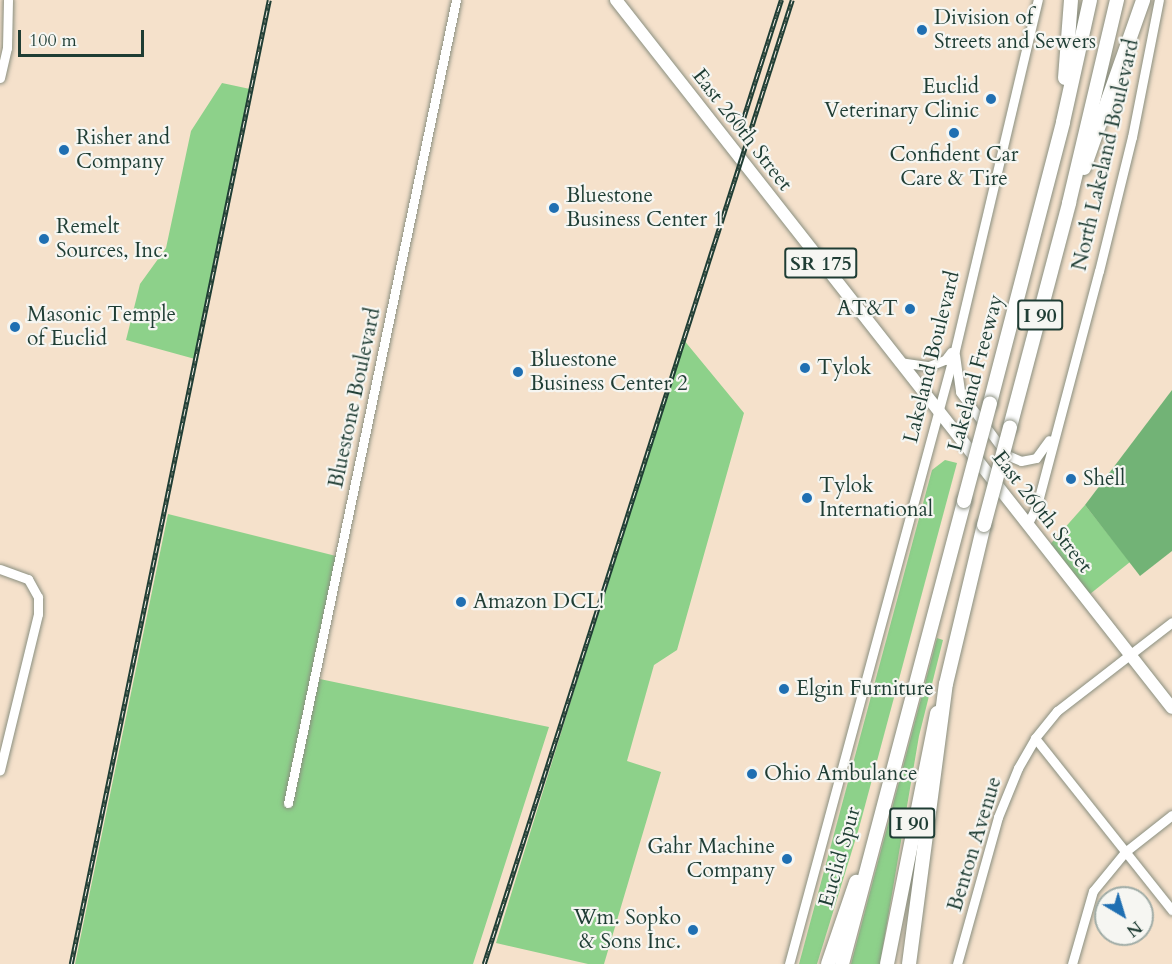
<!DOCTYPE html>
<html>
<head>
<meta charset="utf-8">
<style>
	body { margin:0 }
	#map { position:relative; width:1172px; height:964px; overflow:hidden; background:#f5e1cb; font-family:Cardo,serif }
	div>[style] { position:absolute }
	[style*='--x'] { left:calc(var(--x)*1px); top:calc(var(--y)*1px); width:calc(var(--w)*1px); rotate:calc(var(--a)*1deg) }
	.green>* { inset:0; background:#8dd18a }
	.forest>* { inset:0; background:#72b376 }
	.roads { filter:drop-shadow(0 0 2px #8a8f80) drop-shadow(0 0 2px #8a8f80) }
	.minor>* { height:9px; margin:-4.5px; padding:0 4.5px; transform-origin:4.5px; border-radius:4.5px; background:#fff }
	.major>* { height:12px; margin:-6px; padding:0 6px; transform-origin:6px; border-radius:6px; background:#fff }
	.highway>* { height:14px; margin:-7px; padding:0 7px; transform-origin:7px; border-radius:7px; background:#fff }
	.rail>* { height:4.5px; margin-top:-2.25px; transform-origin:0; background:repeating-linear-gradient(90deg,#f6f6f2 0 7px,#1f3d34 0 14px); box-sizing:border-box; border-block:2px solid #1f3d34 }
	.bridges { filter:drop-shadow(0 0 2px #8a8f80) drop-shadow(0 0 2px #8a8f80) }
	.highway-bridge>* { height:14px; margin:-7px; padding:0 7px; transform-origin:7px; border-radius:7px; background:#fff }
	.dots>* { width:16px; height:16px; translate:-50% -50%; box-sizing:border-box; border:3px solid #f6f6f2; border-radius:50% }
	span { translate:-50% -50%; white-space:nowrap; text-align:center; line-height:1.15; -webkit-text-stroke:4.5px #f6f6f2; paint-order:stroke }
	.shield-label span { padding:2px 4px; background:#f6f6f2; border:2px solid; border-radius:4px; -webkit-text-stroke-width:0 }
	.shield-label { font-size:20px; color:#1f3d34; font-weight:700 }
	.poi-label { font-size:21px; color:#1f3d34 }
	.left { translate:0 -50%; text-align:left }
	.right { translate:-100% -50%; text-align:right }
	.street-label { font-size:21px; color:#1f3d34 }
	.north { position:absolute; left:1094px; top:886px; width:60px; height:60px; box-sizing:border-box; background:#f6f6f2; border:2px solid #a0aca6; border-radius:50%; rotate:142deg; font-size:16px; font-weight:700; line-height:24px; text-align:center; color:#1f3d34 }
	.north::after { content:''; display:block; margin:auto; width:21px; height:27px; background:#1f6fb2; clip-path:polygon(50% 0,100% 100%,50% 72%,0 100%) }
	.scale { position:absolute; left:18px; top:30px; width:126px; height:27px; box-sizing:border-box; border:3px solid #1f3d34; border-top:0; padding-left:8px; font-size:18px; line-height:21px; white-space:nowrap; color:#1f3d34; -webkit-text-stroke:4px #f6f6f2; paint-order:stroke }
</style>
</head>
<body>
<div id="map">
	<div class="green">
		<i style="clip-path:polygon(222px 83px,250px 89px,195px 359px,126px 340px,140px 284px,166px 248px,191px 131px)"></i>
		<i style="clip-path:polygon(683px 339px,744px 413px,677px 650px,654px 665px,627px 761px,661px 772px,604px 964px,588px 964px,496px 943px)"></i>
		<i style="clip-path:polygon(945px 460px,957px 463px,859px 828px,817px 964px,799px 964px,932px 470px)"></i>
		<i style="clip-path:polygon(1085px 505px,1130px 562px,1085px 598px,1046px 549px)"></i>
		<i style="clip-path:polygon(168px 514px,340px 557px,315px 678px,549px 727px,473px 964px,75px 964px)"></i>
		<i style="clip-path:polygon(937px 638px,943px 640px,919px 736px,880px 964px,851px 964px)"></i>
	</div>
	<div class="forest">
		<i style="clip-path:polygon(1172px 390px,1172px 551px,1140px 576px,1085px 505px)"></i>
	</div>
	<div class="roads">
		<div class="minor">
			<i style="--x:0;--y:78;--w:31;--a:-77"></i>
			<i style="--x:7;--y:48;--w:48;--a:-88.8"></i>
			<i style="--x:955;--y:355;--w:37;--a:82"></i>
			<i style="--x:960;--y:392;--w:79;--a:53.3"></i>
			<i style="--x:1007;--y:455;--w:15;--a:23"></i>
			<i style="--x:1021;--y:461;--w:15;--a:-11"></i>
			<i style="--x:1036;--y:458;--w:22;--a:-54"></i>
			<i style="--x:899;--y:362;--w:30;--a:8"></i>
			<i style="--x:929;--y:366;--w:17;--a:-21"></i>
			<i style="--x:945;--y:360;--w:10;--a:-53"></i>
			<i style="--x:1027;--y:525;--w:22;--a:-63"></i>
			<i style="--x:1037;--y:505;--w:242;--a:-75.2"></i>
			<i style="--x:1099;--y:271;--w:138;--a:-76.2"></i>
			<i style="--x:1132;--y:137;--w:140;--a:-78.9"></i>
			<i style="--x:0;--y:569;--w:30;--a:20"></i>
			<i style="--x:28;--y:579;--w:21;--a:61"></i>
			<i style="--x:38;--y:597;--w:17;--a:90"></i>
			<i style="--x:38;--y:614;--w:161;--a:103.7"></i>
			<i style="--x:1035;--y:738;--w:220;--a:51.5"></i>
			<i style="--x:288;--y:803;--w:820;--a:-78.18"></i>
			<i style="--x:789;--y:964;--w:636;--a:-74.87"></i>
			<i style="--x:955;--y:350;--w:360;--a:-76.7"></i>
			<i style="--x:957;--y:964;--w:153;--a:-74.4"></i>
			<i style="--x:998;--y:817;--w:53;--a:-67.8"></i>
			<i style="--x:1018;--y:768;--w:34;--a:-60"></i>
			<i style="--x:1035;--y:738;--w:35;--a:-51"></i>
			<i style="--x:1057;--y:711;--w:145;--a:-37.7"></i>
			<i style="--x:1072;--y:964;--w:76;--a:-74"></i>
			<i style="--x:1093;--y:891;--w:50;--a:-50.6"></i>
			<i style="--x:1125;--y:852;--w:60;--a:-38.2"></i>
		</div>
		<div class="major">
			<i style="--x:616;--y:0;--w:900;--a:51.86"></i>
		</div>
		<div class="highway">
			<i style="--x:1065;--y:78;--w:78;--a:-85.6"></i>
			<i style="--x:1084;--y:168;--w:178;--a:-70.6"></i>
			<i style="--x:990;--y:403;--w:290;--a:-75.4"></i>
			<i style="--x:1063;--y:122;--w:125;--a:-77.5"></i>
			<i style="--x:1010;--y:427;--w:232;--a:-75.2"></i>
			<i style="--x:1069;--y:203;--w:209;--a:-76.7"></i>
			<i style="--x:828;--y:964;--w:87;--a:-71.1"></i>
			<i style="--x:842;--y:964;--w:479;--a:-75.2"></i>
			<i style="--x:887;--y:964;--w:256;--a:-78.7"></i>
			<i style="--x:909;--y:964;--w:282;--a:-82.5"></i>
			<i style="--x:946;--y:684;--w:163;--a:-76.6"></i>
		</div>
	</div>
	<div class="rail">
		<i style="--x:739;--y:132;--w:139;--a:-72.3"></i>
		<i style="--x:71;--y:964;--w:984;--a:-78.39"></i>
		<i style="--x:484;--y:964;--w:1012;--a:-72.28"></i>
	</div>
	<div class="bridges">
		<div class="highway-bridge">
			<i style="--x:964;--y:501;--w:101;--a:-75.1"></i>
			<i style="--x:984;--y:525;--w:101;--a:-75.1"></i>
		</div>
	</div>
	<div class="dots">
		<i style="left:922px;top:30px;background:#1f6fb2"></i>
		<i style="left:991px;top:99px;background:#1f6fb2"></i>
		<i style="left:954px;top:133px;background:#1f6fb2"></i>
		<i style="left:64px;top:150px;background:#1f6fb2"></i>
		<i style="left:554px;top:208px;background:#1f6fb2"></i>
		<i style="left:44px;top:239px;background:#1f6fb2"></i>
		<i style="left:910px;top:309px;background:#1f6fb2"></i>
		<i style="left:15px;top:327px;background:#1f6fb2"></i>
		<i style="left:805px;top:368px;background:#1f6fb2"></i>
		<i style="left:518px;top:372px;background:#1f6fb2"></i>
		<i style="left:1071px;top:479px;background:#1f6fb2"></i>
		<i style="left:807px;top:498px;background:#1f6fb2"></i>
		<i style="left:461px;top:602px;background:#1f6fb2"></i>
		<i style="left:784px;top:689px;background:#1f6fb2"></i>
		<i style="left:752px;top:774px;background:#1f6fb2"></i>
		<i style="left:787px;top:859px;background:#1f6fb2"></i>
		<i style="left:693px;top:930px;background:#1f6fb2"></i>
	</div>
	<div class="shield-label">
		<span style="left:821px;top:263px">SR 175</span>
		<span style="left:1040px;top:315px">I 90</span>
		<span style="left:912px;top:823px">I 90</span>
	</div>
	<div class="poi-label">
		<span class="left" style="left:934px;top:30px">Division of<br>Streets and Sewers</span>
		<span class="right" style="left:979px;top:99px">Euclid<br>Veterinary Clinic</span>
		<span class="left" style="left:76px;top:150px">Risher and<br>Company</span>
		<span style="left:954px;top:167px">Confident Car<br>Care &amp; Tire</span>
		<span class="left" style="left:566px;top:208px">Bluestone<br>Business Center 1</span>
		<span class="left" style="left:56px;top:239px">Remelt<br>Sources, Inc.</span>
		<span class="right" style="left:898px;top:309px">AT&amp;T</span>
		<span class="left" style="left:27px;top:327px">Masonic Temple<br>of Euclid</span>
		<span class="left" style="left:530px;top:372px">Bluestone<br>Business Center 2</span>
		<span class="left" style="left:817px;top:368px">Tylok</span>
		<span class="left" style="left:1083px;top:479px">Shell</span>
		<span class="left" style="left:819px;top:498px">Tylok<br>International</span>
		<span class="left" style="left:473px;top:602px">Amazon DCL!</span>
		<span class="left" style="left:796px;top:689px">Elgin Furniture</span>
		<span class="left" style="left:764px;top:774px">Ohio Ambulance</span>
		<span class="right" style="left:775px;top:859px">Gahr Machine<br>Company</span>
		<span class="right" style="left:681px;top:930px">Wm. Sopko<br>&amp; Sons Inc.</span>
	</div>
	<div class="street-label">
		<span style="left:742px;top:130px;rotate:52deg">East 260th Street</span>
		<span style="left:1106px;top:155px;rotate:-77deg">North Lakeland Boulevard</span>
		<span style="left:932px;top:357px;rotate:-76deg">Lakeland Boulevard</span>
		<span style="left:976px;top:373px;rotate:-75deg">Lakeland Freeway</span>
		<span style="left:355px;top:398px;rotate:-78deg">Bluestone Boulevard</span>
		<span style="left:1042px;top:512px;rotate:52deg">East 260th Street</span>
		<span style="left:975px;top:844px;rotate:-73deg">Benton Avenue</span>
		<span style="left:840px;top:857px;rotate:-74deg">Euclid Spur</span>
	</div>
	<div class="north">N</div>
	<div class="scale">100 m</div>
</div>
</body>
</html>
